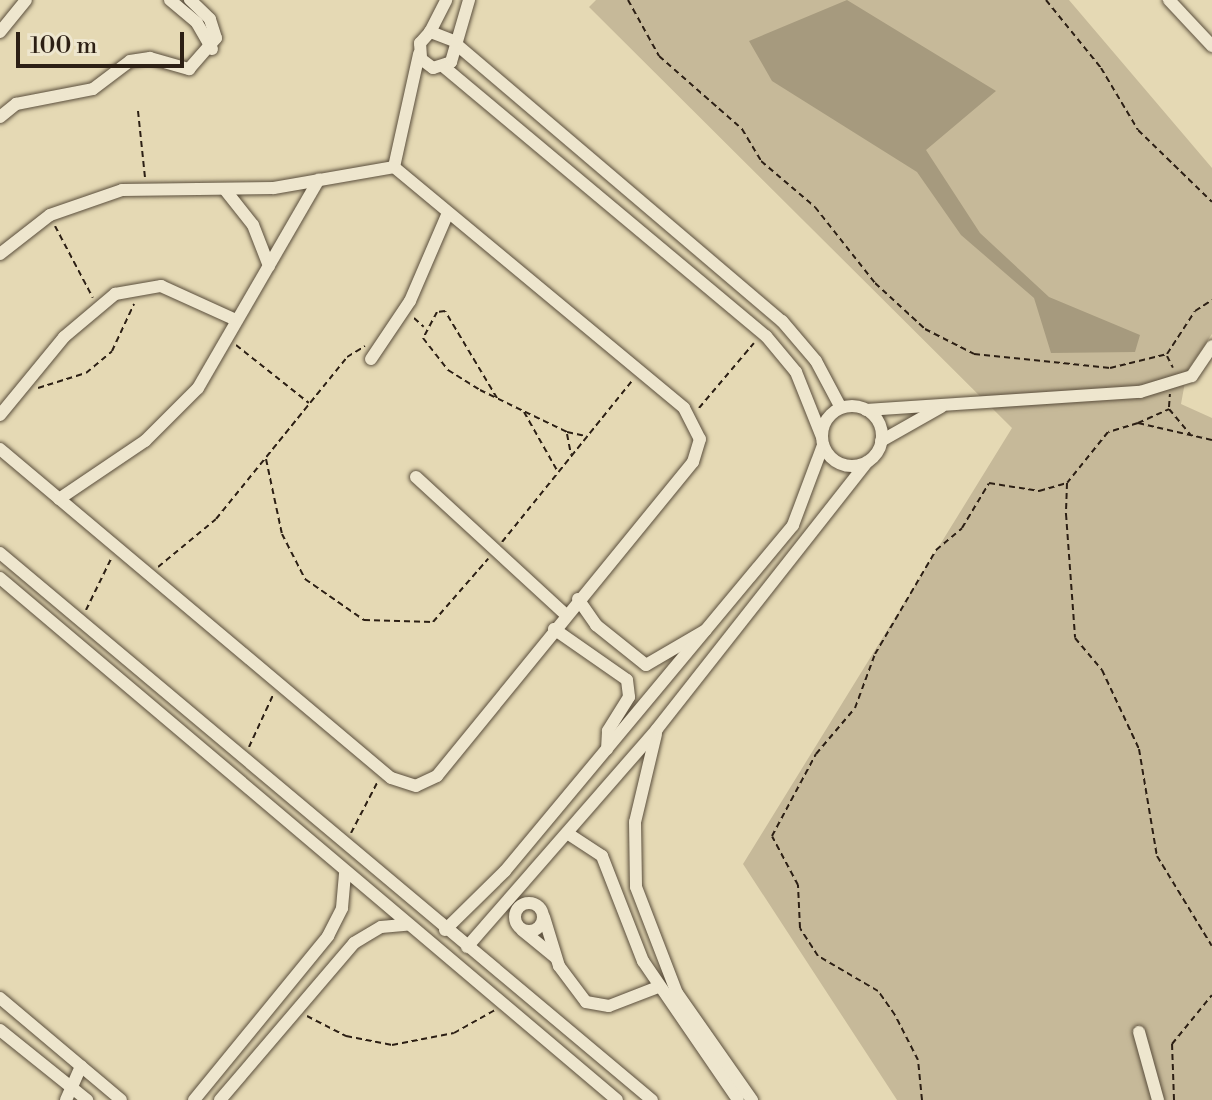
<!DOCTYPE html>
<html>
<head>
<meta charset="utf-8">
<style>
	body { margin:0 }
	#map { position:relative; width:1212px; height:1100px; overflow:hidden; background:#e5d9b4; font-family:"Libre Bodoni",serif }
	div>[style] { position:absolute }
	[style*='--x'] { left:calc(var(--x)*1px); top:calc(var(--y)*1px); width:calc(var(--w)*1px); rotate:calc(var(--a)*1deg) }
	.green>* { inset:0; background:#c6b999 }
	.water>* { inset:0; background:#a69a7e }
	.path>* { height:2px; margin-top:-1px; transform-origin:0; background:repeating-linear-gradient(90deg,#2c1f14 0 6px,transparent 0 10px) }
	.roads { filter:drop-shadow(0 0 2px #5a4e3c) drop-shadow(0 0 2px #5a4e3c) }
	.minor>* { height:12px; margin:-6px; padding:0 6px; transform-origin:6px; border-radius:6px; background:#eee6ce }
	.minor>.ring { margin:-6px; padding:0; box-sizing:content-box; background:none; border:12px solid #eee6ce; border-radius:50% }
	span { translate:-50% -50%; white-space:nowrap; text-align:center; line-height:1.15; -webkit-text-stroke:6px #eee6ce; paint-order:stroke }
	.scale { position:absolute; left:16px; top:32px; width:168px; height:36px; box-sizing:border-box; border:4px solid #2c1f14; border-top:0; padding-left:10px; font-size:24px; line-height:28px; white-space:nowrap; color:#2c1f14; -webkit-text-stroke:6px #eee6ce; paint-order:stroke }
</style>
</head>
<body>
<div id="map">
	<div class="green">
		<i style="clip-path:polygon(596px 0,1069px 0,1212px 168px,1212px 334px,1187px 371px,1181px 404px,1212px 418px,1212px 1100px,897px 1100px,743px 864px,1012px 428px,589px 7px)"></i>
	</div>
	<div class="water">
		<i style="clip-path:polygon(847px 0,996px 91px,926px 150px,980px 233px,1049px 297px,1140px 335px,1135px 352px,1051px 353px,1034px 298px,961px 235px,917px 172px,772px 81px,749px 41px)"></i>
	</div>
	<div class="path">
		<i style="--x:628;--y:0;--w:64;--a:61"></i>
		<i style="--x:659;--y:56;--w:111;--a:41.3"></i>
		<i style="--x:742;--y:129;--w:37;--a:59"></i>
		<i style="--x:761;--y:161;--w:71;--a:40.4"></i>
		<i style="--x:815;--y:207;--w:97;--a:51.7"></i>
		<i style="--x:875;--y:283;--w:68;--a:42.6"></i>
		<i style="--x:925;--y:329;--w:55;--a:27"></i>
		<i style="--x:974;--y:354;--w:137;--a:5.9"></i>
		<i style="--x:1110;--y:368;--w:59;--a:-13.8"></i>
		<i style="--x:1167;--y:354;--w:51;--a:-56.9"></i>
		<i style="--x:1195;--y:311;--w:20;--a:-33"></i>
		<i style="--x:1046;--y:0;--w:87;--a:51"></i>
		<i style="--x:1101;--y:68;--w:72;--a:59.2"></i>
		<i style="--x:1138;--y:130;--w:103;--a:44.2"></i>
		<i style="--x:138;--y:111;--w:67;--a:84"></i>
		<i style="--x:55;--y:226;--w:81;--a:62.2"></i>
		<i style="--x:414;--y:318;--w:13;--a:42"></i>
		<i style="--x:236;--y:345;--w:93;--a:38.5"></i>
		<i style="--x:1167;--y:356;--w:13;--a:63"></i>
		<i style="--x:38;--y:388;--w:50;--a:-17.4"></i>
		<i style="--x:86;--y:373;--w:34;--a:-40"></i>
		<i style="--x:112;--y:351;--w:52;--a:-64.9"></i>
		<i style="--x:497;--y:398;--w:101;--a:-120.9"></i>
		<i style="--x:445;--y:311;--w:8;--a:173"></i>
		<i style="--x:437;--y:312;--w:30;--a:118"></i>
		<i style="--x:423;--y:338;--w:41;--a:52"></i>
		<i style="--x:448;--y:370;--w:38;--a:32"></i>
		<i style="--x:480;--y:390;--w:97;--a:25.8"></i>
		<i style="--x:567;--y:432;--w:19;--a:12"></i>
		<i style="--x:1169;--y:407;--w:13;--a:-86"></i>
		<i style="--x:699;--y:408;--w:85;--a:-49.8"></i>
		<i style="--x:524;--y:412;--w:69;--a:60.5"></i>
		<i style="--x:1138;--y:423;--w:34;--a:-24"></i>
		<i style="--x:1169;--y:409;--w:33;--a:50"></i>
		<i style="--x:567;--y:434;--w:21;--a:79"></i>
		<i style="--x:1212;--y:440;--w:76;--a:-167.1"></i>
		<i style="--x:1138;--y:423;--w:31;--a:163"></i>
		<i style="--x:1108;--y:432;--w:65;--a:128.8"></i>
		<i style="--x:1067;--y:483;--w:31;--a:92"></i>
		<i style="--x:1066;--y:514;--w:124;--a:85.8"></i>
		<i style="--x:1075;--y:638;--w:42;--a:49.8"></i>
		<i style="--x:1102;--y:670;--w:87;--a:64.9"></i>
		<i style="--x:1139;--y:749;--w:109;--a:80.5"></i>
		<i style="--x:1157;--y:856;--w:105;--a:58.6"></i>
		<i style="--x:266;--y:459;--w:77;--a:78"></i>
		<i style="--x:282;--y:534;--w:51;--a:62.9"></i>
		<i style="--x:305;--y:579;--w:72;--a:34.8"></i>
		<i style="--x:364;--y:620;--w:69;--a:1.7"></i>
		<i style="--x:433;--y:622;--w:84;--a:-48.9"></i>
		<i style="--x:502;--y:542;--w:206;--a:-51.1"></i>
		<i style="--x:158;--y:567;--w:75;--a:-39.6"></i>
		<i style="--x:216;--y:519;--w:208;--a:-51"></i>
		<i style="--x:347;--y:357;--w:21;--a:-31"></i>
		<i style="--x:86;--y:610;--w:57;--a:-63.9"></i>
		<i style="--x:249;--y:747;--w:57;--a:-65.2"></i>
		<i style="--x:351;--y:833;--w:56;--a:-62.5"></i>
		<i style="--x:307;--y:1016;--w:44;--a:27.1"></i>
		<i style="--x:346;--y:1036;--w:47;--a:11.1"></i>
		<i style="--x:392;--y:1045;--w:63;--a:-11"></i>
		<i style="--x:454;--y:1033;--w:47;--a:-29.3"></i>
		<i style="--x:922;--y:1100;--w:40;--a:-95.7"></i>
		<i style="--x:918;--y:1060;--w:51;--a:-117.1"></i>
		<i style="--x:895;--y:1015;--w:29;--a:-125"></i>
		<i style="--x:878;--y:991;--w:69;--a:-149.7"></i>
		<i style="--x:818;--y:956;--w:33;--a:-123"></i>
		<i style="--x:800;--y:928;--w:43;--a:-92.7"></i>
		<i style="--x:798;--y:885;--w:55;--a:-118"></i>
		<i style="--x:772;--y:836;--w:93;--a:-61.8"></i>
		<i style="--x:816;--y:754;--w:60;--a:-49.7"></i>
		<i style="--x:855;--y:708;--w:58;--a:-69.7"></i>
		<i style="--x:875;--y:654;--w:121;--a:-59.6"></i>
		<i style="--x:936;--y:550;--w:34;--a:-40"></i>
		<i style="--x:962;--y:528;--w:52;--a:-59"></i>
		<i style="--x:989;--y:483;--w:51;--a:9.1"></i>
		<i style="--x:1039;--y:491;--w:29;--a:-16"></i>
		<i style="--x:1174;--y:1100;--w:56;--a:-92"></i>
		<i style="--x:1172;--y:1044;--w:63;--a:-50.8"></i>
	</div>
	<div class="roads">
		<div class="minor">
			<i style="--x:170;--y:0;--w:35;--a:40"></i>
			<i style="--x:197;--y:23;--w:30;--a:60"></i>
			<i style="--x:1169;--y:0;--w:63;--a:46.9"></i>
			<i style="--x:0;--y:32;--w:41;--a:-50.9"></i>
			<i style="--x:430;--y:32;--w:36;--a:-63"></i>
			<i style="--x:454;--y:41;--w:26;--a:-159"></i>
			<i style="--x:430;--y:32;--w:15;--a:132"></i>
			<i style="--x:420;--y:43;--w:16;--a:86"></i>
			<i style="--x:421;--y:59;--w:15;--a:37"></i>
			<i style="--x:433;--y:68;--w:19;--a:-18"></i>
			<i style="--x:451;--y:62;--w:65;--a:-73.8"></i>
			<i style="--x:456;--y:44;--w:428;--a:40.4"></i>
			<i style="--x:782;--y:321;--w:52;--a:49.6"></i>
			<i style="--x:816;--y:361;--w:53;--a:62"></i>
			<i style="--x:444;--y:67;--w:420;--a:39.9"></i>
			<i style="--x:766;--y:336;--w:47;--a:50.2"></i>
			<i style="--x:796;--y:372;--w:70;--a:68.2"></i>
			<i style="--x:0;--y:117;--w:21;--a:-39"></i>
			<i style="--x:16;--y:104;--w:78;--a:-11"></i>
			<i style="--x:93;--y:89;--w:46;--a:-37.1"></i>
			<i style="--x:130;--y:61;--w:20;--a:-9"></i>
			<i style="--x:150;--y:58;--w:41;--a:15.8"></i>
			<i style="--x:189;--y:69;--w:41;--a:-48.9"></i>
			<i style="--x:216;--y:38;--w:20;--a:-108"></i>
			<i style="--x:210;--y:19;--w:28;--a:-136"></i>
			<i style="--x:394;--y:167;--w:116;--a:-77.5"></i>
			<i style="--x:226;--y:191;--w:43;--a:51.5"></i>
			<i style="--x:253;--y:225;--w:44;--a:68.7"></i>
			<i style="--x:0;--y:254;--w:63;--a:-38"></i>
			<i style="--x:50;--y:215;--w:76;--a:-19.1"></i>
			<i style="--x:122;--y:190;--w:152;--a:-0.8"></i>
			<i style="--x:274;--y:188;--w:122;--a:-9.9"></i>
			<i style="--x:394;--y:167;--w:377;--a:39.7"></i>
			<i style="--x:684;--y:408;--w:35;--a:63"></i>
			<i style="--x:700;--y:439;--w:24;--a:107"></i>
			<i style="--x:693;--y:462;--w:405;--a:129.2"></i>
			<i style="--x:437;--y:776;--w:23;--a:155"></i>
			<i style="--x:416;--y:786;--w:26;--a:-162"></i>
			<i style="--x:391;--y:778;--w:511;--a:-139.92"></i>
			<i style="--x:371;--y:359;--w:70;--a:-56.1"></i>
			<i style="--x:410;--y:301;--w:94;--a:-66.7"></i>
			<i class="ring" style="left:822px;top:406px;width:48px;height:48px"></i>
			<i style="--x:866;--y:410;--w:275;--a:-3.8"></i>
			<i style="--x:1140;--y:392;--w:54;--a:-17.1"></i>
			<i style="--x:1192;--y:376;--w:36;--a:-56"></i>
			<i style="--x:0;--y:415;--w:101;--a:-50.6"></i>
			<i style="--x:64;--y:337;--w:67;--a:-40.1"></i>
			<i style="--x:115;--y:294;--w:47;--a:-9.9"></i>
			<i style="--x:161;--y:286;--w:82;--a:24.4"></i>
			<i style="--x:881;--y:441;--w:69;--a:-29.5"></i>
			<i style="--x:416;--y:477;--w:204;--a:42.6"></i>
			<i style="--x:59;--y:499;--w:104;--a:-34"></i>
			<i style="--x:145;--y:441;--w:75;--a:-45"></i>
			<i style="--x:198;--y:388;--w:241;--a:-59.9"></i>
			<i style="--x:0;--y:553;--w:851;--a:40"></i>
			<i style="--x:0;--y:578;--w:808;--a:40.23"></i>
			<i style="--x:578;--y:599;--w:32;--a:55"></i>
			<i style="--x:596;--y:625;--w:64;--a:38.7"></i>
			<i style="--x:646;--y:665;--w:69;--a:-30.3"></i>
			<i style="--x:554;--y:629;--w:89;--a:34.9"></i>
			<i style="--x:627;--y:680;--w:17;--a:83"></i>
			<i style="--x:629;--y:697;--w:40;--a:122"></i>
			<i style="--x:608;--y:731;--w:18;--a:93"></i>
			<i style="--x:656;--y:734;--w:90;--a:103.4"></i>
			<i style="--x:635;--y:822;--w:65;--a:89.1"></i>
			<i style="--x:636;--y:887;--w:114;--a:68.9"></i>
			<i style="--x:677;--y:993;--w:131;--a:55"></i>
			<i style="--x:567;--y:833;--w:42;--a:33.3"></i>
			<i style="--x:602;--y:856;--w:113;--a:68.7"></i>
			<i style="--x:643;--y:961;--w:168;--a:55.6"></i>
			<i class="ring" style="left:515px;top:903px;width:16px;height:16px"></i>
			<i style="--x:544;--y:917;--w:51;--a:73"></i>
			<i style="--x:559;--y:966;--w:45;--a:53.1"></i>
			<i style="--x:586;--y:1002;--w:23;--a:10"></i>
			<i style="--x:609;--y:1006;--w:53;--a:-21.2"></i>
			<i style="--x:445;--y:930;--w:84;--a:-44.5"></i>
			<i style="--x:505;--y:871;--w:450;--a:-50.2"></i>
			<i style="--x:793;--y:525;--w:85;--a:-69.4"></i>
			<i style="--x:522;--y:930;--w:44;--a:39.5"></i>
			<i style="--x:467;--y:947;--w:289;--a:-48.9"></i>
			<i style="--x:657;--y:729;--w:340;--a:-51.8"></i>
			<i style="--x:0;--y:998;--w:158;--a:40.1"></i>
			<i style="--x:0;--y:1030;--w:112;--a:38.8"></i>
			<i style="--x:1139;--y:1032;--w:71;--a:74.4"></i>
			<i style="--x:66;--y:1100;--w:37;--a:-66"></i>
			<i style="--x:194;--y:1100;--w:212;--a:-50.7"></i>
			<i style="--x:328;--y:936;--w:31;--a:-63"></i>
			<i style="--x:342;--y:908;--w:34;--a:-85"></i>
			<i style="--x:220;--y:1100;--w:206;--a:-49.5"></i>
			<i style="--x:354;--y:943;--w:31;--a:-31"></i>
			<i style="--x:381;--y:927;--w:25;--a:-5"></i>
		</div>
	</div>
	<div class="scale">100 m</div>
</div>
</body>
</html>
